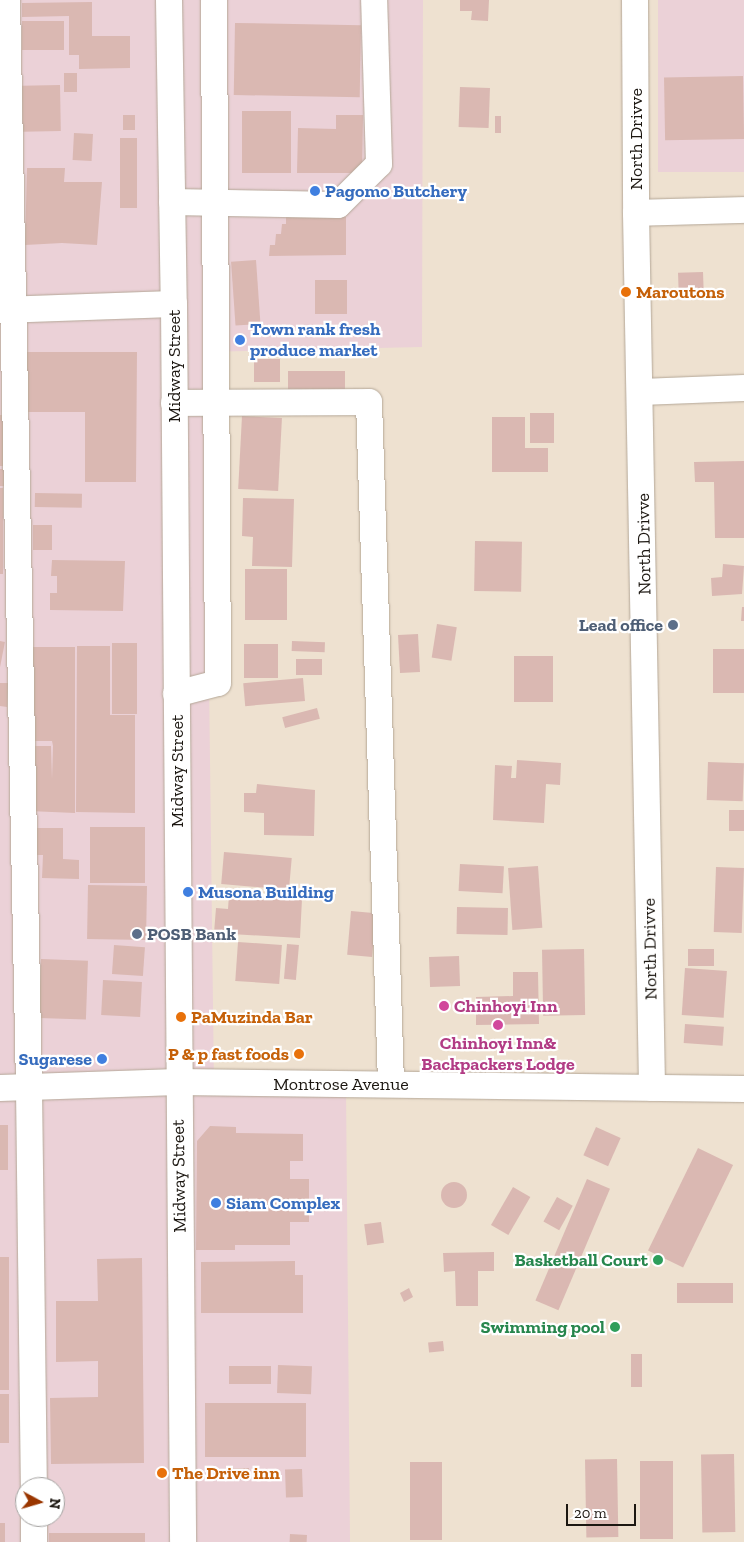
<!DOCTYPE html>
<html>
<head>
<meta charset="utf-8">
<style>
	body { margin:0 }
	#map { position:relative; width:744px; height:1542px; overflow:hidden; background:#eee1d0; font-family:"Zilla Slab",serif }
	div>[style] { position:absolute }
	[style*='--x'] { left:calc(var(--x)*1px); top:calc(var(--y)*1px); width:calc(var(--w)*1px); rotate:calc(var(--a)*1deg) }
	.commercial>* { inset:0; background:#ebd1d7; transform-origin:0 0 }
	.building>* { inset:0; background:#dab8b2; transform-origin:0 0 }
	.round { border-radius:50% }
	.roads { filter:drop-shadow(0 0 1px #b4a797) drop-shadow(0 0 1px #b4a797) }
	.minor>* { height:26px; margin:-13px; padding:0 13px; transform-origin:13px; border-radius:13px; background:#fff }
	.dots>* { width:14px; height:14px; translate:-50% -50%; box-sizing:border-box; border:2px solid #fff; border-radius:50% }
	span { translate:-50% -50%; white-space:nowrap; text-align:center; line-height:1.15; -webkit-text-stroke:4.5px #fff; paint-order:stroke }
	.street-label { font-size:18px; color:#1c1711 }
	.shop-label { font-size:18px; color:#366cbe; font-weight:700 }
	.left { translate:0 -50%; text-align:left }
	.right { translate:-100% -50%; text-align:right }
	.food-label { font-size:18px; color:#c56008; font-weight:700 }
	.service-label { font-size:18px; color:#4e5e75; font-weight:700 }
	.hotel-label { font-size:18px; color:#b23c85; font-weight:700 }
	.leisure-label { font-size:18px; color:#27864d; font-weight:700 }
	.north { position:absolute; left:15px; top:1477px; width:50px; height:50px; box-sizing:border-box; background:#fff; border:1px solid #a4a2a0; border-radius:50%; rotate:96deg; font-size:14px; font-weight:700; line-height:20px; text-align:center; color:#1c1711 }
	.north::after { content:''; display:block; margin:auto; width:18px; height:22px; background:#9a3600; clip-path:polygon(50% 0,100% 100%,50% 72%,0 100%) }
	.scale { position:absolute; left:566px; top:1504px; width:70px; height:22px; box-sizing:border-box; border:2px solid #1c1711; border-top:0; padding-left:6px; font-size:15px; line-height:18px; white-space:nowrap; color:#1c1711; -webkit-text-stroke:4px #fff; paint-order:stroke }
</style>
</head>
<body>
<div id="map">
	<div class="commercial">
		<i style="clip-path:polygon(evenodd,0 0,423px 0,422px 347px,205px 352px,214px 1087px,346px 1088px,350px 1542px,0 1542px,0 0,25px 1487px,55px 1487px,55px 1517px,25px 1517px,25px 1487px)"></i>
		<i style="left:658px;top:0;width:86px;height:172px"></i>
	</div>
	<div class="building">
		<i style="clip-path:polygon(460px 0,489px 0,488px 21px,471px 20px,472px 11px,460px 11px)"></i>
		<i style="clip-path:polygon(92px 2px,92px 36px,130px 36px,130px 68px,79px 69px,79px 55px,69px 55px,69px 16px,22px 17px,22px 3px)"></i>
		<i style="left:22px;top:21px;width:42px;height:29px"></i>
		<i style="left:235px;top:23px;width:126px;height:72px;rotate:1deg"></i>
		<i style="left:64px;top:73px;width:13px;height:19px"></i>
		<i style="left:743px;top:76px;width:63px;height:79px;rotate:89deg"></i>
		<i style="left:60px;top:85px;width:46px;height:38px;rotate:89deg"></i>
		<i style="left:460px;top:87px;width:30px;height:40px;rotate:2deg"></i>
		<i style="left:242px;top:111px;width:49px;height:62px"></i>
		<i style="left:123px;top:115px;width:12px;height:15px"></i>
		<i style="clip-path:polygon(336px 115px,363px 115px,362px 173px,297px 173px,298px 128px,336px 129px)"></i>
		<i style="left:495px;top:116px;width:6px;height:17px"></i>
		<i style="left:74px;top:133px;width:19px;height:27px;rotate:3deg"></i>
		<i style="left:120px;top:138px;width:17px;height:70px"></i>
		<i style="clip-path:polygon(27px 168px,65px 168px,64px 182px,102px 182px,97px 245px,62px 243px,25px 245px)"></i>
		<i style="clip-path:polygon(286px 217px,346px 217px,346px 255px,269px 256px,270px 245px,275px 245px,276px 234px,281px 234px,282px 224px,286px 224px)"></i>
		<i style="left:256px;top:260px;width:64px;height:25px;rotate:86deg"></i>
		<i style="left:703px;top:272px;width:26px;height:25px;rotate:88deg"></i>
		<i style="left:315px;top:280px;width:32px;height:34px"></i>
		<i style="clip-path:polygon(23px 352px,137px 352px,136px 482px,85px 482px,85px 412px,22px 412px)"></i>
		<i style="left:254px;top:359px;width:26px;height:23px"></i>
		<i style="left:288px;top:371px;width:57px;height:23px"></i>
		<i style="left:530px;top:413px;width:24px;height:30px"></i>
		<i style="clip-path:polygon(0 415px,5px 415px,4px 466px,0 466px)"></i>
		<i style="left:242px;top:416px;width:40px;height:73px;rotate:3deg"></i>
		<i style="clip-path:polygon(492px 417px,525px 417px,525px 448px,548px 448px,548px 472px,492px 472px)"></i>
		<i style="clip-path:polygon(744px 461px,744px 538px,715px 538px,714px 482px,695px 482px,694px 462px)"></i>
		<i style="left:0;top:469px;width:4px;height:17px"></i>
		<i style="left:0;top:488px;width:3px;height:86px"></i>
		<i style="left:35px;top:493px;width:47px;height:14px;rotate:1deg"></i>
		<i style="clip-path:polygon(243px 498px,294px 499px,292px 567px,252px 566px,253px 537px,242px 536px)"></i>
		<i style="left:33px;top:525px;width:19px;height:25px"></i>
		<i style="left:475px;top:541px;width:47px;height:50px;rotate:1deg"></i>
		<i style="clip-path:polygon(52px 560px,125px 561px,123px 611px,50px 610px,50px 593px,57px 593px,57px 576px,51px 576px)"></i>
		<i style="clip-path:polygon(723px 564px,744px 566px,742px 594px,712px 596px,711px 578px,722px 577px)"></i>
		<i style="left:245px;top:569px;width:42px;height:51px"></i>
		<i style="clip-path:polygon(742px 607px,744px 607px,744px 621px,741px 621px)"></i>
		<i style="left:437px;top:624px;width:20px;height:34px;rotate:9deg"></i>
		<i style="left:418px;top:634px;width:38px;height:20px;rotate:87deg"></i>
		<i style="left:0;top:641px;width:5px;height:29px;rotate:11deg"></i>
		<i style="left:292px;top:641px;width:33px;height:10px;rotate:2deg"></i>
		<i style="left:112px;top:643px;width:25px;height:71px"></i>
		<i style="left:244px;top:644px;width:34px;height:34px"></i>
		<i style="clip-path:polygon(77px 646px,110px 646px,110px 715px,135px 715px,135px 813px,76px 812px)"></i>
		<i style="clip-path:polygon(30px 647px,75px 647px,75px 813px,29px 811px,29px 746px,51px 746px,52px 779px,53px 746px,52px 741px,29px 741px)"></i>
		<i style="left:713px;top:649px;width:31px;height:44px"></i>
		<i style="left:553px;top:656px;width:46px;height:39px;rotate:90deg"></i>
		<i style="left:296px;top:659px;width:26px;height:16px"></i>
		<i style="left:303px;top:678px;width:23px;height:60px;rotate:85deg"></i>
		<i style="clip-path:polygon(0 683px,8px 683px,7px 707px,0 706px)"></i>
		<i style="left:317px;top:708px;width:11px;height:36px;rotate:75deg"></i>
		<i style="clip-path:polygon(517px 760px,561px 763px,560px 785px,546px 784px,544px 823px,493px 820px,495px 765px,512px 766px,511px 778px,516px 778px)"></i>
		<i style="left:708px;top:762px;width:36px;height:38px;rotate:2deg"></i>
		<i style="clip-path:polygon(257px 784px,315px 790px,314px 836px,264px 835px,264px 813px,244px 812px,244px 793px,256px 793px)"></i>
		<i style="left:744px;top:810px;width:21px;height:15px;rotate:90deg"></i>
		<i style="left:90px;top:827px;width:55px;height:56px"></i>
		<i style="clip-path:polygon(33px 828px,63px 828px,63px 859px,79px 860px,79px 879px,42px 878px,43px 855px,32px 855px)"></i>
		<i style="left:224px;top:852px;width:68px;height:32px;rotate:5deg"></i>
		<i style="left:460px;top:864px;width:44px;height:27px;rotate:3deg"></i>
		<i style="left:538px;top:866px;width:62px;height:30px;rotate:86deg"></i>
		<i style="left:716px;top:867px;width:28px;height:65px;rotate:2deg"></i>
		<i style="left:88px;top:885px;width:59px;height:54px;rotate:1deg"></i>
		<i style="clip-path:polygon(229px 895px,302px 899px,300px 938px,214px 933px,216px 908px,228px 909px)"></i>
		<i style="left:457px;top:907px;width:51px;height:27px;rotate:1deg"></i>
		<i style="left:351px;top:911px;width:25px;height:44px;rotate:5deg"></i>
		<i style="left:238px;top:942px;width:44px;height:39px;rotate:4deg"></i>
		<i style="left:287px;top:944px;width:12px;height:35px;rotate:5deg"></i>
		<i style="left:114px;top:945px;width:31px;height:29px;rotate:4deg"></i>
		<i style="left:584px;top:949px;width:66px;height:42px;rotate:89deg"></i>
		<i style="left:688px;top:949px;width:26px;height:17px"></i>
		<i style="left:459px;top:956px;width:30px;height:30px;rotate:88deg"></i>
		<i style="left:41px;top:959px;width:47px;height:59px;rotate:2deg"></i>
		<i style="left:685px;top:968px;width:42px;height:47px;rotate:4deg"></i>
		<i style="clip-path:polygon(513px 972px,538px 972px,539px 1024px,476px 1025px,476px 997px,513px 996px)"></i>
		<i style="left:103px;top:980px;width:39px;height:35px;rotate:3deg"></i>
		<i style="left:685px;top:1024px;width:39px;height:19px;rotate:4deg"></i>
		<i style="left:0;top:1125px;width:8px;height:45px"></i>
		<i style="clip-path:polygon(210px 1126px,236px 1127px,236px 1133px,303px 1134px,303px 1161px,290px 1161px,290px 1179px,309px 1179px,309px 1222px,290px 1222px,290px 1245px,235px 1245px,235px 1250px,196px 1250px,197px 1141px)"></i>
		<i style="left:596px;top:1127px;width:27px;height:31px;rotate:24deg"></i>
		<i style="left:698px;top:1148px;width:39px;height:114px;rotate:26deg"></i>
		<i style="left:587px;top:1179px;width:25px;height:132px;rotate:23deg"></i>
		<i class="round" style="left:441px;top:1182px;width:26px;height:26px"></i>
		<i style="left:513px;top:1187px;width:20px;height:44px;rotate:30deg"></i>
		<i style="left:557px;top:1197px;width:18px;height:28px;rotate:29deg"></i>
		<i style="left:381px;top:1222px;width:21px;height:17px;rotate:82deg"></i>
		<i style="clip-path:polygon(494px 1252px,494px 1271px,478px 1271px,478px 1306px,456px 1306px,455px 1271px,444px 1272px,443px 1253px)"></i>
		<i style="left:0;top:1257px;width:9px;height:133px"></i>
		<i style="clip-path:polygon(142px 1258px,144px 1463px,51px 1464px,50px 1398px,98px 1397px,98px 1361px,56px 1362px,56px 1301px,98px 1301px,97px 1259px)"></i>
		<i style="clip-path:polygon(295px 1261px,295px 1275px,303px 1275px,303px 1313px,201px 1313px,201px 1262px)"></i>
		<i style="left:733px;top:1283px;width:20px;height:56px;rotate:90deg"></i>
		<i style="clip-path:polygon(409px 1288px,413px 1297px,404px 1302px,400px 1293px)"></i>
		<i style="left:443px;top:1341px;width:10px;height:15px;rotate:84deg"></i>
		<i style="left:631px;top:1354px;width:11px;height:33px"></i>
		<i style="left:278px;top:1365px;width:34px;height:28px;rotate:2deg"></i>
		<i style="left:229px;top:1366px;width:42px;height:18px"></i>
		<i style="left:0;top:1394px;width:9px;height:49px"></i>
		<i style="left:306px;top:1403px;width:54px;height:101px;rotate:90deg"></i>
		<i style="left:734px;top:1454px;width:78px;height:33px;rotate:89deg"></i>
		<i style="left:617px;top:1459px;width:78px;height:32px;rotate:89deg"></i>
		<i style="left:640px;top:1461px;width:33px;height:78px"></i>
		<i style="left:410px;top:1462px;width:32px;height:78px"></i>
		<i style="left:226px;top:1468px;width:23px;height:12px"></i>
		<i style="left:302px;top:1469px;width:28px;height:17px;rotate:88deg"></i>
		<i style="left:5px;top:1523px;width:19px;height:5px;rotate:90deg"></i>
		<i style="left:49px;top:1533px;width:96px;height:9px"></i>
		<i style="left:290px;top:1534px;width:17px;height:8px;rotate:3deg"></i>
	</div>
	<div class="roads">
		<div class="minor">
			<i style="--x:7;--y:0;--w:1088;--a:88.84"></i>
			<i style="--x:29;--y:1088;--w:399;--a:89.3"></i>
			<i style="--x:169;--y:0;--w:304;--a:89.1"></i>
			<i style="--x:174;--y:304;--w:1238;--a:89.58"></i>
			<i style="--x:635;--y:0;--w:213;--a:89.7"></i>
			<i style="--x:636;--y:213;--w:875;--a:88.95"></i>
			<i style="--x:172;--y:202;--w:166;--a:1"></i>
			<i style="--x:338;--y:205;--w:58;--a:-45"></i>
			<i style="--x:379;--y:164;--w:164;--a:-91.7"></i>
			<i style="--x:636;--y:213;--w:108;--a:-1.6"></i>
			<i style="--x:0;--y:310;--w:174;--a:-2"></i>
			<i style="--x:641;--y:392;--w:103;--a:-2.2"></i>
			<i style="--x:174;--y:403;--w:195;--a:-0.3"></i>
			<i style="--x:369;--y:402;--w:682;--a:88.15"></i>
			<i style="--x:176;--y:694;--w:43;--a:-14.7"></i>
			<i style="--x:218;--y:683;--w:683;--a:-90.34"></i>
			<i style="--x:0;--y:1088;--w:178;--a:-1.9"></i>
			<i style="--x:178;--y:1082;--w:566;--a:0.71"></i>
			<i style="--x:34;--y:1517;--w:25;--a:90"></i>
		</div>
	</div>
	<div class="dots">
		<i style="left:315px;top:191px;background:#3f7fe0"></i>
		<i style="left:626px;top:292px;background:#e8710a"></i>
		<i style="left:240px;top:340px;background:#3f7fe0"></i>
		<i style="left:673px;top:625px;background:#5c6f8a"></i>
		<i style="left:188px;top:892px;background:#3f7fe0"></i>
		<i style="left:137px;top:934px;background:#5c6f8a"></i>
		<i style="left:444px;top:1006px;background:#d1479c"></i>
		<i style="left:181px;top:1017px;background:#e8710a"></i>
		<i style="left:498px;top:1025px;background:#d1479c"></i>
		<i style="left:299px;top:1054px;background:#e8710a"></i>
		<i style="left:102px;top:1059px;background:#3f7fe0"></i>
		<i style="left:216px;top:1203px;background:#3f7fe0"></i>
		<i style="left:658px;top:1260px;background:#2e9e5b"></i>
		<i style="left:615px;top:1327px;background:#2e9e5b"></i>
		<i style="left:162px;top:1473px;background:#e8710a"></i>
	</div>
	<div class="street-label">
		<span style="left:636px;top:139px;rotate:-90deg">North Drivve</span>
		<span style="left:174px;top:366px;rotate:-90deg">Midway Street</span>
		<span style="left:644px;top:544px;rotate:-91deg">North Drivve</span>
		<span style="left:177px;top:771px;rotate:-90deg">Midway Street</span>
		<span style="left:650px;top:949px;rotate:-91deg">North Drivve</span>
		<span style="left:341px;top:1084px">Montrose Avenue</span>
		<span style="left:179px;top:1176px;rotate:-91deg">Midway Street</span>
	</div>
	<div class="shop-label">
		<span class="left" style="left:325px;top:191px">Pagomo Butchery</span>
		<span class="left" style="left:250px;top:340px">Town rank fresh<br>produce market</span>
		<span class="left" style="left:198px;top:892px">Musona Building</span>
		<span class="right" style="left:92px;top:1059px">Sugarese</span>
		<span class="left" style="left:226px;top:1203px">Siam Complex</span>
	</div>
	<div class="food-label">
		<span class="left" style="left:636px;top:292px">Maroutons</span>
		<span class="left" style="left:191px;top:1017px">PaMuzinda Bar</span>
		<span class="right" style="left:289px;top:1054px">P &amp; p fast foods</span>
		<span class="left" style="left:172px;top:1473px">The Drive inn</span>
	</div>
	<div class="service-label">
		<span class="right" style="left:663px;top:625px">Lead office</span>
		<span class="left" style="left:147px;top:934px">POSB Bank</span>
	</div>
	<div class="hotel-label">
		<span class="left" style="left:454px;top:1006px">Chinhoyi Inn</span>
		<span style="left:498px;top:1054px">Chinhoyi Inn&amp;<br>Backpackers Lodge</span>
	</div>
	<div class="leisure-label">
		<span class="right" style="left:648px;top:1260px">Basketball Court</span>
		<span class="right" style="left:605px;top:1327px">Swimming pool</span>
	</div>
	<div class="north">N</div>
	<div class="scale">20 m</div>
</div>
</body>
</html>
